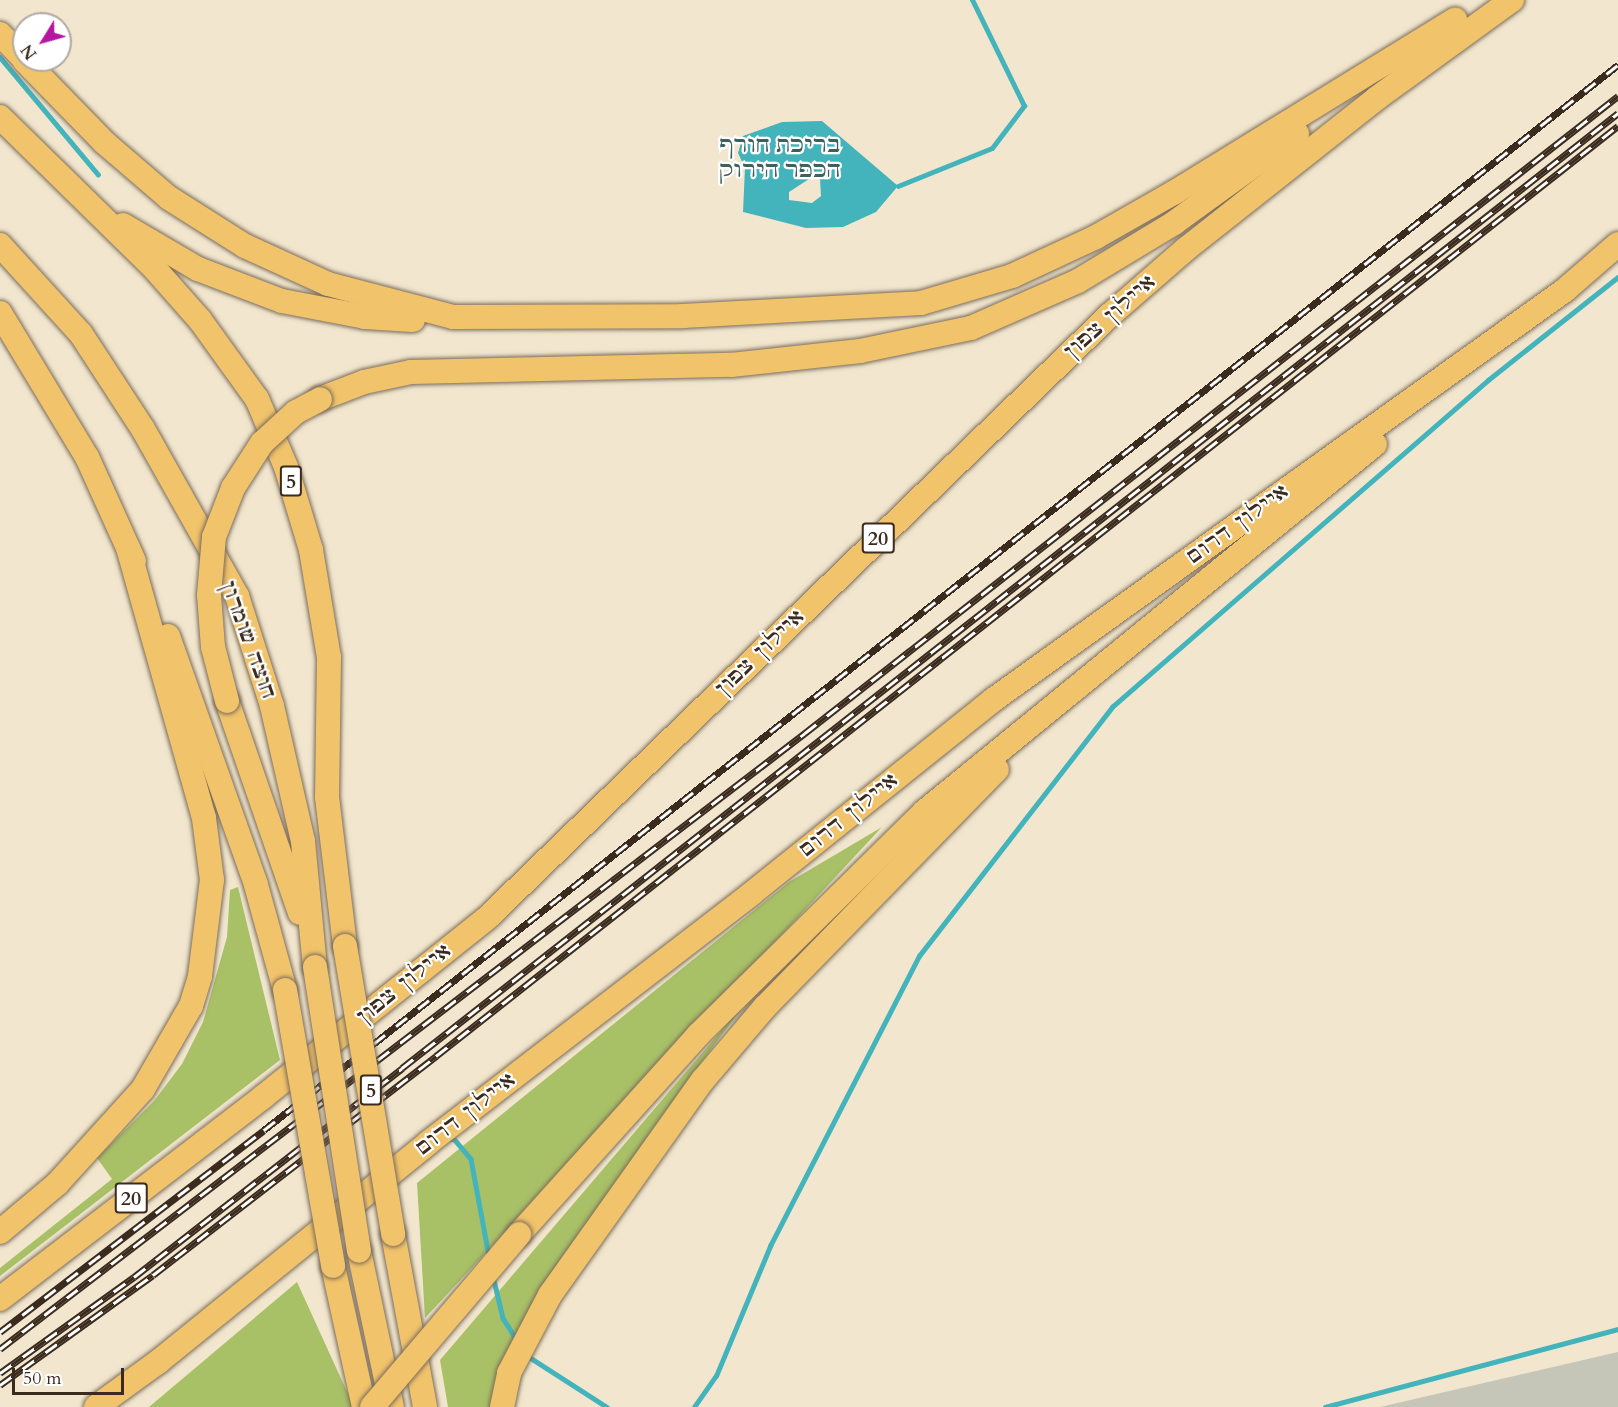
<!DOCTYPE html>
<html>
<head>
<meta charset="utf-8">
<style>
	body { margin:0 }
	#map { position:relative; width:1618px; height:1407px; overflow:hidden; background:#f2e7ce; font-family:Cardo,"Frank Ruhl Libre",serif }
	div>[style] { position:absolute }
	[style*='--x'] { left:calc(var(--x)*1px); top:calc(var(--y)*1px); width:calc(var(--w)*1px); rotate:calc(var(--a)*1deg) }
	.industrial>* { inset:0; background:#c5c5b8 }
	.green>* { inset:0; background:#a8c167 }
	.water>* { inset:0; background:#43b3bc }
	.stream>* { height:4.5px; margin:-2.25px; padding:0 2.25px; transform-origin:2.25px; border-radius:2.25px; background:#43b3bc }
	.roads { filter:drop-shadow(0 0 2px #7b6c5c) drop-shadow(0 0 2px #7b6c5c) }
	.highway>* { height:24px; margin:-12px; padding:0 12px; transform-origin:12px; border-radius:12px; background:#f1c36a }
	.rail>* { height:7px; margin-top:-3.5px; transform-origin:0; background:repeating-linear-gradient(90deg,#fff 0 14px,#3b2a1e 0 28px); box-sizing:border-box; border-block:2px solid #3b2a1e }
	.bridges { filter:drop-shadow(0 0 2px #7b6c5c) drop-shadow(0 0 2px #7b6c5c) }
	.highway-bridge>* { height:24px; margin:-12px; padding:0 12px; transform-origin:12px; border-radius:12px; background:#f1c36a }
	span { translate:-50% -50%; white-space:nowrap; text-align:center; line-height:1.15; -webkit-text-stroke:4.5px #fff; paint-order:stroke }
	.shield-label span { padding:2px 4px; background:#fff; border:2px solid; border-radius:4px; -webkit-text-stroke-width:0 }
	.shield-label { font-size:20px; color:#3b2a1e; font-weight:700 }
	.street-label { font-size:21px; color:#3b2a1e }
	.water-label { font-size:22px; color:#3e615d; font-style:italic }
	.north { position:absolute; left:12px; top:12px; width:60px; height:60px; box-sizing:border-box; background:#fff; border:2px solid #b1aaa5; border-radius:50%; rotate:233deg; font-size:16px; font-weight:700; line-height:24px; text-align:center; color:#3b2a1e }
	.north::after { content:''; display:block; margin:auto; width:21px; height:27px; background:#b5179e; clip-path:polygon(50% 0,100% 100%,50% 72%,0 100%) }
	.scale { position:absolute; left:12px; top:1368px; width:112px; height:27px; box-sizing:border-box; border:3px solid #3b2a1e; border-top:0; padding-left:8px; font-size:18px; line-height:21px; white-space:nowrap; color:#3b2a1e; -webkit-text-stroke:4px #fff; paint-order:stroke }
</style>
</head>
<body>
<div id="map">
	<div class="industrial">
		<i style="clip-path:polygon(1618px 1352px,1618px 1407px,1380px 1407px)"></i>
	</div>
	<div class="green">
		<i style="clip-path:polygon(882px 827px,425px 1318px,417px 1183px,789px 882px)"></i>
		<i style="clip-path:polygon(238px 887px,280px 1060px,0 1276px,0 1268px,112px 1179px,97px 1158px,154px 1101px,182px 1064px,203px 1022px,227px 937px,230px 890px)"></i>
		<i style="clip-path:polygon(750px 997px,692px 1075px,490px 1407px,448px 1407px,440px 1360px)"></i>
		<i style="clip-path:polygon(297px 1282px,354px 1407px,149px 1407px)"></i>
	</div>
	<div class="water">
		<i style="clip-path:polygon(evenodd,822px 121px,898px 186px,876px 212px,843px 227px,806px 228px,743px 212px,745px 168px,738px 153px,743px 136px,782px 122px,822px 121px,809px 179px,820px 179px,821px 196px,812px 203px,789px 200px,789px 192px,809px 179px)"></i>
	</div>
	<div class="stream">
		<i style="--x:0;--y:57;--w:153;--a:50.1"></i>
		<i style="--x:898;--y:186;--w:101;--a:-22"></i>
		<i style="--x:992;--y:148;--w:53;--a:-52.7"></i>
		<i style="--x:1024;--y:106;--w:118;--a:-116.1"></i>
		<i style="--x:446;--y:1140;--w:9;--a:0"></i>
		<i style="--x:455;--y:1140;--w:25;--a:50"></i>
		<i style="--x:471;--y:1159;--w:99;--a:79.5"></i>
		<i style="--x:493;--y:1276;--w:43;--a:76.6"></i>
		<i style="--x:503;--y:1318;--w:26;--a:58"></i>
		<i style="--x:526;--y:1355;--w:96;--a:32.7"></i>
		<i style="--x:694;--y:1407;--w:38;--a:-55"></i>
		<i style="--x:716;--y:1376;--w:141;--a:-67.4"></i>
		<i style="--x:770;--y:1246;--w:326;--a:-62.8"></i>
		<i style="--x:919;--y:956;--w:315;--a:-52.2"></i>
		<i style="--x:1112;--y:707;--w:498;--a:-41"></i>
		<i style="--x:1488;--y:380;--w:166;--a:-38.4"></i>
		<i style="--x:1325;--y:1407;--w:303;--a:-14.9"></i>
	</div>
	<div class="roads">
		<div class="highway">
			<i style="--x:0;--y:34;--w:35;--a:46"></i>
			<i style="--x:24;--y:60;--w:116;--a:45.7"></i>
			<i style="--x:105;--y:143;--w:84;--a:40.7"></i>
			<i style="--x:169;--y:198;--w:90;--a:32.3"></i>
			<i style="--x:245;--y:246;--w:91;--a:24.6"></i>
			<i style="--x:328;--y:284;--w:129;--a:14.8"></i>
			<i style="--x:453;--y:317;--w:230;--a:-0.2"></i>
			<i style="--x:683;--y:316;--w:238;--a:-3.1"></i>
			<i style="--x:921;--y:303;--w:95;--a:-16.5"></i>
			<i style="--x:1012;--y:276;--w:93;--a:-24.9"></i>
			<i style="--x:1096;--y:237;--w:91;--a:-29.7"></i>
			<i style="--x:1175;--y:192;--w:329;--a:-31.6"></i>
			<i style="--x:0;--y:117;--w:217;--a:44.4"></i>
			<i style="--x:155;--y:269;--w:68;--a:48.6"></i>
			<i style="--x:200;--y:320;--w:97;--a:54.2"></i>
			<i style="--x:257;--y:399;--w:74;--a:66.9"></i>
			<i style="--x:286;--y:467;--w:87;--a:73.2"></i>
			<i style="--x:311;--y:550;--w:109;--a:80.5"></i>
			<i style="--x:329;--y:657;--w:140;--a:90.8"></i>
			<i style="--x:327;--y:797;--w:150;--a:83.1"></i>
			<i style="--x:123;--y:225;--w:87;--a:30.4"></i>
			<i style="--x:198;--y:269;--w:90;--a:20.9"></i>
			<i style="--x:282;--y:301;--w:85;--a:10.9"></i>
			<i style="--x:365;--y:317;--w:48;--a:3.6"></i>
			<i style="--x:0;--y:245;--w:120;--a:47.7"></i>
			<i style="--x:81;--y:334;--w:113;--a:56.9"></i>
			<i style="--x:143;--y:429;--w:192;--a:60.6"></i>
			<i style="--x:237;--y:596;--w:115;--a:72.3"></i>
			<i style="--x:272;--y:706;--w:139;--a:77.1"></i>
			<i style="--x:303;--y:841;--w:127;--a:84.6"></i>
			<i style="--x:0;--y:313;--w:168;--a:58.9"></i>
			<i style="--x:87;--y:457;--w:114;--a:65.7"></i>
			<i style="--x:320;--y:399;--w:47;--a:-21.1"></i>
			<i style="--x:364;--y:382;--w:48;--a:-12"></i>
			<i style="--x:411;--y:372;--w:320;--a:-1.3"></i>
			<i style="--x:731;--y:365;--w:130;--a:-6.2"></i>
			<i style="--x:860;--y:351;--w:113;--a:-11.7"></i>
			<i style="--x:971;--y:328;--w:117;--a:-23.7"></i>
			<i style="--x:1078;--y:281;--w:112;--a:-31.1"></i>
			<i style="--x:1174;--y:223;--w:152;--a:-35.9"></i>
			<i style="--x:168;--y:636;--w:264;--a:70.5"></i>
			<i style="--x:256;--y:885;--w:109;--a:74.6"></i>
			<i style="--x:227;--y:701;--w:224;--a:71"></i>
			<i style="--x:0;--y:1232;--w:75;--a:-40.1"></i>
			<i style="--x:57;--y:1184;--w:128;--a:-47.8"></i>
			<i style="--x:143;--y:1089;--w:96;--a:-60"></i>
			<i style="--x:191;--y:1006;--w:31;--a:-73"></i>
			<i style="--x:200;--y:976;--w:97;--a:-82.9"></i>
			<i style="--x:212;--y:880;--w:63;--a:-97.4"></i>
			<i style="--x:204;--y:818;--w:280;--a:-105.7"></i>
			<i style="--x:393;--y:1234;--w:176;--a:79.5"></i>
			<i style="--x:519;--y:1234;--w:268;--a:-48"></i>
			<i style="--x:698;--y:1035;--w:317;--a:-44.6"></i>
			<i style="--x:924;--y:812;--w:582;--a:-39.21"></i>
			<i style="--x:359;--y:1251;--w:159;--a:78.1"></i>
			<i style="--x:333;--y:1266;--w:144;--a:77.6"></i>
			<i style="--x:0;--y:1299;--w:332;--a:-37.5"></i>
			<i style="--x:263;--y:1097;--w:287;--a:-38.6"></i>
			<i style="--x:487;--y:918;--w:867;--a:-44.07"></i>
			<i style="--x:1110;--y:315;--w:101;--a:-41"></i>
			<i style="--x:1186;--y:249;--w:243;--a:-38.3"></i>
			<i style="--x:1377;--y:98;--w:167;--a:-36"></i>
			<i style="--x:96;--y:1407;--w:77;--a:-36"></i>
			<i style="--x:158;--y:1362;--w:348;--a:-39"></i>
			<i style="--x:428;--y:1143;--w:408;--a:-37.6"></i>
			<i style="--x:751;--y:894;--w:310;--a:-38.7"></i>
			<i style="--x:993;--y:700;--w:704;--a:-35.63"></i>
			<i style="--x:1565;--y:290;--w:70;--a:-41"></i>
			<i style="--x:502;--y:1407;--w:35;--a:-78"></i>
			<i style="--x:509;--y:1373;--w:88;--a:-62.3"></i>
			<i style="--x:550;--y:1295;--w:264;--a:-54.6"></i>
			<i style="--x:703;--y:1080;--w:96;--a:-49.7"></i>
			<i style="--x:765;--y:1007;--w:332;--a:-45.7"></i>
		</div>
	</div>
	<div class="rail">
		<i style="--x:0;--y:1332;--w:332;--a:-37.4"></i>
		<i style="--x:264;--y:1130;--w:1723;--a:-38.19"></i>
		<i style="--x:0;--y:1349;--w:1014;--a:-37.42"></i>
		<i style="--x:805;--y:733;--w:1033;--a:-38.08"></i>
		<i style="--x:0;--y:1373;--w:165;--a:-35.6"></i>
		<i style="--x:134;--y:1277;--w:340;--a:-37.9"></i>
		<i style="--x:402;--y:1068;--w:1546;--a:-38.14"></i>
		<i style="--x:0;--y:1385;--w:188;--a:-35.7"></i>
		<i style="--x:153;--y:1275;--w:358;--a:-37.7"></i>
		<i style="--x:436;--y:1056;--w:1504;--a:-38.2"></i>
	</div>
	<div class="bridges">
		<div class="highway-bridge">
			<i style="--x:227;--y:701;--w:56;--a:-104.5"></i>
			<i style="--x:213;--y:647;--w:52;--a:-94.4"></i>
			<i style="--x:209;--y:595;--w:58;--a:-85.1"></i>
			<i style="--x:214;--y:537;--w:53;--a:-68.8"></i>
			<i style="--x:233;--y:488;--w:54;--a:-57.2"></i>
			<i style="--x:262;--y:443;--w:46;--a:-42.4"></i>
			<i style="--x:296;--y:412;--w:27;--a:-28"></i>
			<i style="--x:345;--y:946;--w:292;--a:80.5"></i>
			<i style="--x:315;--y:967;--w:287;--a:81.2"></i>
			<i style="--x:285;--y:990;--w:280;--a:80.1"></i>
			<i style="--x:372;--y:1407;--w:227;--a:-49.6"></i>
		</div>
	</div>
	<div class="shield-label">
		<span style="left:291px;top:481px">5</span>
		<span style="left:878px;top:538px">20</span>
		<span style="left:371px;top:1090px">5</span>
		<span style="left:131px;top:1198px">20</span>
	</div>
	<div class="street-label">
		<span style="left:1110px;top:317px;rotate:-42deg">איילון צפון</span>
		<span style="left:1238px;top:524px;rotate:-36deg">איילון דרום</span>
		<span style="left:248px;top:640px;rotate:70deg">חוצה שומרון</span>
		<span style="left:760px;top:653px;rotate:-44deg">איילון צפון</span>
		<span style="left:849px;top:815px;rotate:-39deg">איילון דרום</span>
		<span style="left:404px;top:984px;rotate:-39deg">איילון צפון</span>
		<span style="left:466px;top:1114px;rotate:-38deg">איילון דרום</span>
	</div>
	<div class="water-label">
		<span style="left:780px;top:158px">בריכת חורף<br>הכפר הירוק</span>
	</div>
	<div class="north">N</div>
	<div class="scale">50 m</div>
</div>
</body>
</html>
